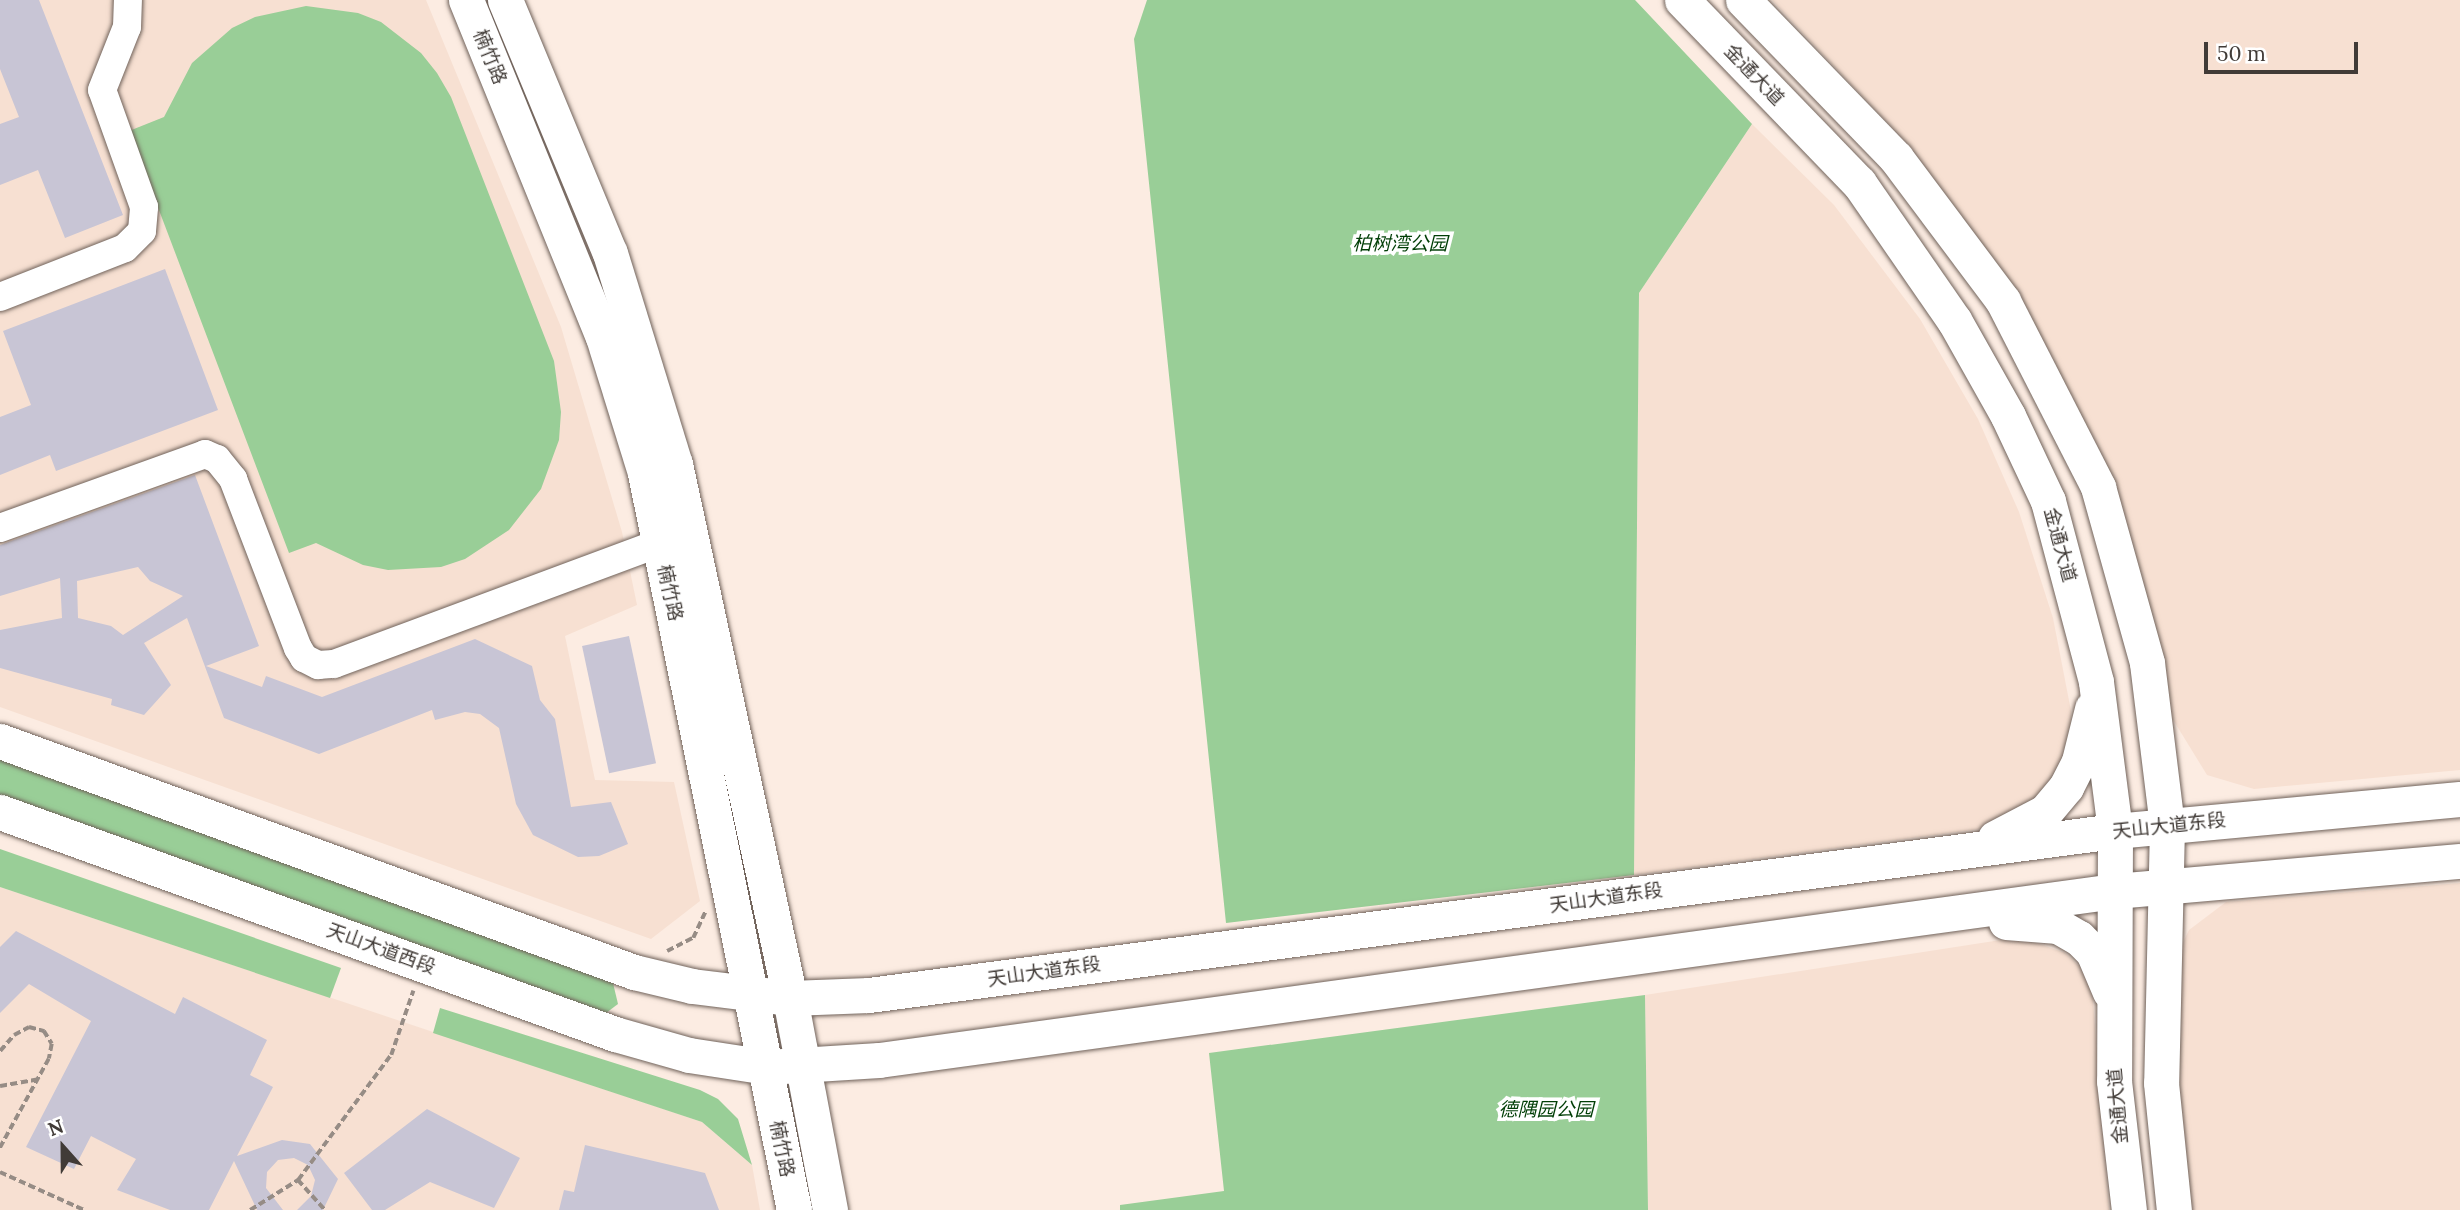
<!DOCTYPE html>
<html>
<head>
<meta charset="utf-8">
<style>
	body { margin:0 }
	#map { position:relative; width:2460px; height:1210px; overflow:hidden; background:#fcece2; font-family:Lora,"Noto Sans SC",serif }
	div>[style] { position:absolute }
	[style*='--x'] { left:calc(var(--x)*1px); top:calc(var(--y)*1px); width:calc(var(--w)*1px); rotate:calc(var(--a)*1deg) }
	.built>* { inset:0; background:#f7e0d2 }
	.green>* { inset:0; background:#99ce97 }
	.building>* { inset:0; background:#c8c5d5; transform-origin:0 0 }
	.path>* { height:3.5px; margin-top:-1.75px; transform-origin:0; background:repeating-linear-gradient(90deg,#968c85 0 7px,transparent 0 10.5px) }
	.roads { filter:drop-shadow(0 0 2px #70625a) drop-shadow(0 0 2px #70625a) }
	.minor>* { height:28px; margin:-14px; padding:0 14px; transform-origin:14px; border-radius:14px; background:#fff }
	.major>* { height:35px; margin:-17.5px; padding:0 17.5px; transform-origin:17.5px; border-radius:17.5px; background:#fff }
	span { translate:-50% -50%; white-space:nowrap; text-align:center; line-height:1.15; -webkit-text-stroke:7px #fff; paint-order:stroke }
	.street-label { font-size:19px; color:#413b37 }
	.park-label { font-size:19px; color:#013e06; font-style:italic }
	.north { position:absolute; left:28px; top:1112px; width:70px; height:70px; -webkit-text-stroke:5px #fff; paint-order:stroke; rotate:339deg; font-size:19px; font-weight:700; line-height:28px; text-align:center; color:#413b37 }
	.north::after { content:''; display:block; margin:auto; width:24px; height:32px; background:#413b37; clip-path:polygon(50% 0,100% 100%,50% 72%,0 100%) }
	.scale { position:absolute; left:2204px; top:42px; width:154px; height:32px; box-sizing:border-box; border:4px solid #413b37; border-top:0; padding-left:9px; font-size:21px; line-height:24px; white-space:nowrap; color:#413b37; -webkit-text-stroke:5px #fff; paint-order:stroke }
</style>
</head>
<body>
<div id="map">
	<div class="built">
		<i style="clip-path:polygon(0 0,426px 0,561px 327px,622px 532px,637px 605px,565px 636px,595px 780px,674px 782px,700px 901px,651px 939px,0 707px)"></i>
		<i style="clip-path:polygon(1772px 0,2460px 0,2460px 770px,2254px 789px,2207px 775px,2172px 718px,2163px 661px,2016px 291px,1907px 144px)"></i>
		<i style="clip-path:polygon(1752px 124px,1834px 205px,1920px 319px,1978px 419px,2019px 512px,2053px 618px,2071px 711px,2070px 748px,2040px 799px,1987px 828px,1634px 875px,1639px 293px)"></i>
		<i style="clip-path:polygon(2460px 883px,2460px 1210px,2184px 1210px,2171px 1084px,2178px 953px,2189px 930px,2226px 902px)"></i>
		<i style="clip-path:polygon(0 887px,702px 1122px,752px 1165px,760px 1210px,0 1210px)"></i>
		<i style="clip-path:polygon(2020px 937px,2065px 953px,2081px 968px,2092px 989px,2109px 1210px,1648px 1210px,1645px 995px)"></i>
	</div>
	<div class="green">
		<i style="clip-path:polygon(1147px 0,1635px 0,1752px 124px,1639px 293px,1634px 875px,1226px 923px,1134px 39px)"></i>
		<i style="clip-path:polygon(306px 6px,358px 13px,381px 22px,421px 53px,437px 73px,451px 97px,554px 361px,561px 412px,559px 440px,541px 489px,509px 530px,465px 559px,441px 567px,388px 570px,363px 565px,316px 543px,289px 553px,129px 131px,164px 117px,192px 63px,232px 28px,255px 17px)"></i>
		<i style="clip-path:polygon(0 758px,613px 983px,618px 1004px,602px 1016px,0 798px)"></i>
		<i style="clip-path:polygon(0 849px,341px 968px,330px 998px,0 887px)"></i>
		<i style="clip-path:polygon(1645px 995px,1648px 1210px,1120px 1210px,1120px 1205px,1224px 1191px,1209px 1053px)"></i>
		<i style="clip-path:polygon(440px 1008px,700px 1090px,718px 1099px,738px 1119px,752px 1165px,702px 1122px,433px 1033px)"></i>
	</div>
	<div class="building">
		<i style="clip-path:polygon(0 0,39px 0,123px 215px,65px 238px,38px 170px,0 185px,0 124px,19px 117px,0 69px)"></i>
		<i style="clip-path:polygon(165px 269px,218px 410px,56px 471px,50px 455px,0 475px,0 417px,31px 405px,3px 331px)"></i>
		<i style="clip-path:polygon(evenodd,195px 475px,259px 646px,206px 666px,262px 687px,266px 676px,322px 697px,475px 639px,532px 666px,540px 700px,555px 719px,571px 807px,611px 802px,628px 844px,599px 856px,578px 857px,533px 835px,516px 804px,499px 728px,480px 714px,465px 712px,435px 720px,432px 710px,319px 754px,224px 718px,187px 618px,144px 643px,171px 685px,144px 715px,111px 705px,112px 699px,0 668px,0 630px,62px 618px,60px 578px,0 596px,0 545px,195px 475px,138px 567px,150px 581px,183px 596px,123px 635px,111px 626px,78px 618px,77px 581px,138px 567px)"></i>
		<i style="left:629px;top:636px;width:130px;height:48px;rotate:78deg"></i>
		<i style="clip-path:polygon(16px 931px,175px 1014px,183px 997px,267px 1040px,250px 1075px,273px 1087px,237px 1156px,282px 1140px,310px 1144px,338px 1179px,323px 1210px,297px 1210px,311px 1196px,315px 1180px,308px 1165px,294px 1158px,278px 1160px,267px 1172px,266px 1188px,283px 1210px,257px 1210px,234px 1161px,209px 1210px,170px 1210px,117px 1190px,136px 1159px,91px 1136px,74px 1169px,26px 1147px,91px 1021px,29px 984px,0 1013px,0 947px)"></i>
		<i style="clip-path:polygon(427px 1109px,520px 1158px,494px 1208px,430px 1182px,385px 1210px,372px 1210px,344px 1173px)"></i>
		<i style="clip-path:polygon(585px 1145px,705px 1173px,719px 1210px,559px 1210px,564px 1190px,574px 1192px)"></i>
	</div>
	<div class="path">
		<i style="--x:667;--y:951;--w:29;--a:-27"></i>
		<i style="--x:693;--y:938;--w:29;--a:-65"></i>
		<i style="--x:0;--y:1051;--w:21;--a:-49"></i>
		<i style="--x:14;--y:1035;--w:17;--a:-28"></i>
		<i style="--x:29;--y:1027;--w:16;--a:15"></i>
		<i style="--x:44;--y:1031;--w:15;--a:58"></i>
		<i style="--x:52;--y:1044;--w:15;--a:101"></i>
		<i style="--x:49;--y:1059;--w:102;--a:118.8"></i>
		<i style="--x:0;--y:1086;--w:39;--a:-10"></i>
		<i style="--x:0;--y:1172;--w:92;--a:24.3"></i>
		<i style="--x:298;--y:1180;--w:40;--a:48"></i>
		<i style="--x:250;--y:1210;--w:57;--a:-32"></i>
		<i style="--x:298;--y:1180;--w:156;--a:-53.4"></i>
		<i style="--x:391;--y:1055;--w:68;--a:-71"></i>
	</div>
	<div class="roads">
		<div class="minor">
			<i style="--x:0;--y:297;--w:134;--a:-21.4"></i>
			<i style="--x:125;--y:248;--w:24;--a:-45"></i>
			<i style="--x:142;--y:231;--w:24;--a:-85"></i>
			<i style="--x:144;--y:207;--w:124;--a:-109.7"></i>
			<i style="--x:102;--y:90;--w:68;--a:-68.4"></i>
			<i style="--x:127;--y:27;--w:27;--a:-88"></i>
			<i style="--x:0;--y:528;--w:218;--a:-19.8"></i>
			<i style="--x:205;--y:454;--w:13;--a:23"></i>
			<i style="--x:217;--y:459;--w:26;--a:51"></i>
			<i style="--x:233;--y:479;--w:181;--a:69"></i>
			<i style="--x:298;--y:648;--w:12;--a:59"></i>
			<i style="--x:304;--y:658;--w:16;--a:27"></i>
			<i style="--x:318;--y:665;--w:16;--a:-4"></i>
			<i style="--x:334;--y:664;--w:348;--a:-20.4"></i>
		</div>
		<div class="major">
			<i style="--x:466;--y:0;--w:364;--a:67.9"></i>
			<i style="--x:603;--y:337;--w:142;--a:72.8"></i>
			<i style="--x:645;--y:473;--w:752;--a:78.57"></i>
			<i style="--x:505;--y:0;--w:274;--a:67.5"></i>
			<i style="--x:610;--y:253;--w:221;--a:72.9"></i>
			<i style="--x:675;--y:464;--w:546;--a:77.85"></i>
			<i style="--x:790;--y:998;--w:216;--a:79.3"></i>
			<i style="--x:1682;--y:0;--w:255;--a:46"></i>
			<i style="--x:1859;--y:183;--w:167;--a:55.3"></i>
			<i style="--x:1954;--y:320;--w:110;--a:60.6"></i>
			<i style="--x:2008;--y:416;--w:94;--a:64.8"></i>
			<i style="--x:2048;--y:501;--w:187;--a:75.1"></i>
			<i style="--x:2096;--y:682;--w:150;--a:82.7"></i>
			<i style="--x:2115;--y:831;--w:250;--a:90.2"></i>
			<i style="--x:2114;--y:1081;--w:130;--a:83.4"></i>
			<i style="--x:1743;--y:0;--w:220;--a:45.9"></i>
			<i style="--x:1896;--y:158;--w:179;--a:53.2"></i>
			<i style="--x:2003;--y:301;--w:209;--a:62.9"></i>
			<i style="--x:2098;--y:487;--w:183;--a:74.4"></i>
			<i style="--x:2147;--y:663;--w:164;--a:83"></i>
			<i style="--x:2167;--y:826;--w:257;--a:91.3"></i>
			<i style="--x:2161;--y:1083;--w:128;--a:84.2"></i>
			<i style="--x:0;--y:741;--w:675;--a:20.02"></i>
			<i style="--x:634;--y:972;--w:60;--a:13.6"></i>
			<i style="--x:692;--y:986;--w:99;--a:7"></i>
			<i style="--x:790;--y:998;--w:79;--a:-2.2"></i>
			<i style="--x:869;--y:995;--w:1257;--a:-7.5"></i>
			<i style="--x:2115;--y:831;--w:346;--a:-5.3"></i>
			<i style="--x:0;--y:812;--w:654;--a:19.85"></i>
			<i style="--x:615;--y:1034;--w:77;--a:15.8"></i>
			<i style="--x:689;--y:1055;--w:79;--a:8.7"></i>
			<i style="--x:767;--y:1067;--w:112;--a:-3.6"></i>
			<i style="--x:879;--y:1060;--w:1248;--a:-7.79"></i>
			<i style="--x:2115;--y:891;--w:346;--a:-5"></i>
			<i style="--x:1995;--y:838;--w:56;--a:-27.5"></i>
			<i style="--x:2045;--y:812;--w:33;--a:-50"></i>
			<i style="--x:2066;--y:787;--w:29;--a:-63"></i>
			<i style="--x:2079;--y:761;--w:54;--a:-76"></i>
			<i style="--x:2006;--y:922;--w:52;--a:4.4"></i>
			<i style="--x:2058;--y:926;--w:24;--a:30"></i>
			<i style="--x:2079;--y:938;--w:20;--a:45"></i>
			<i style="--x:2093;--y:952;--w:43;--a:67"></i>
		</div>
	</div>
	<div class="street-label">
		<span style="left:490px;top:57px;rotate:68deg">楠竹路</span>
		<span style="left:1754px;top:75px;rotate:46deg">金通大道</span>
		<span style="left:2060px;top:545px;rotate:75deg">金通大道</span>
		<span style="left:670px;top:593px;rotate:78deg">楠竹路</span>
		<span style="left:2169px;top:826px;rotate:-6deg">天山大道东段</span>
		<span style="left:1606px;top:898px;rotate:-8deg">天山大道东段</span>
		<span style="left:381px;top:949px;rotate:20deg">天山大道西段</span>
		<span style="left:1044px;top:972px;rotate:-8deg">天山大道东段</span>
		<span style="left:2118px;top:1106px;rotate:-95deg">金通大道</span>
		<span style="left:782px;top:1149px;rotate:79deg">楠竹路</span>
	</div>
	<div class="park-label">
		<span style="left:1400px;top:244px">柏树湾公园</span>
		<span style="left:1546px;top:1110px">德隅园公园</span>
	</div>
	<div class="north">N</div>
	<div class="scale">50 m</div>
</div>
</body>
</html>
